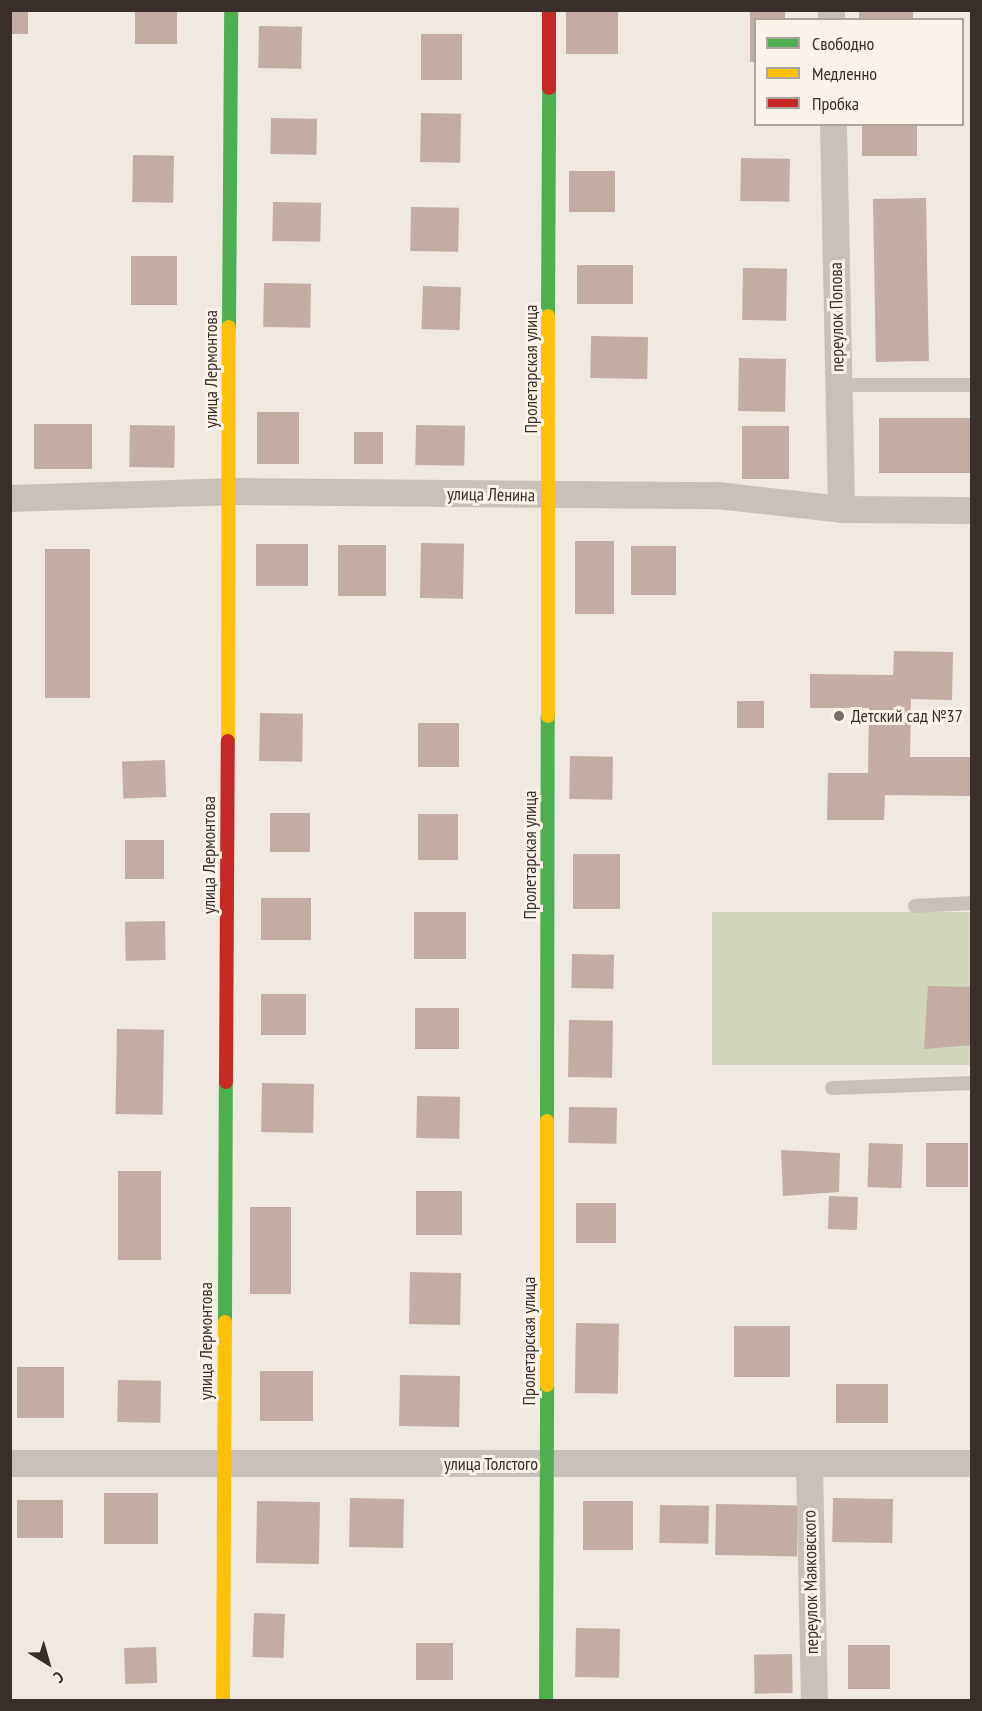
<!DOCTYPE html>
<html>
<head>
<meta charset="utf-8">
<style>
	body { margin:0 }
	#map { position:relative; width:982px; height:1711px; overflow:hidden; background:#efe9e2; font-family:"PT Sans Narrow",sans-serif }
	div>[style] { position:absolute }
	[style*='--x'] { left:calc(var(--x)*1px); top:calc(var(--y)*1px); width:calc(var(--w)*1px); rotate:calc(var(--a)*1deg) }
	.green>* { inset:0; background:#d0d5bc; transform-origin:0 0 }
	.building>* { inset:0; background:#c3aca3; transform-origin:0 0 }
	.lane>* { height:14px; margin:-7px; padding:0 7px; transform-origin:7px; border-radius:7px; background:#c8c1bb }
	.street>* { height:27px; margin:-13.5px; padding:0 13.5px; transform-origin:13.5px; border-radius:13.5px; background:#c8c1bb }
	.fast>* { height:14px; margin:-7px; padding:0 7px; transform-origin:7px; border-radius:7px; background:#4caf50 }
	.slow>* { height:14px; margin:-7px; padding:0 7px; transform-origin:7px; border-radius:7px; background:#ffc107 }
	.jam>* { height:14px; margin:-7px; padding:0 7px; transform-origin:7px; border-radius:7px; background:#c62828 }
	.dots>* { width:16px; height:16px; translate:-50% -50%; box-sizing:border-box; border:3px solid #fbf3ea; border-radius:50% }
	span { translate:-50% -50%; white-space:nowrap; text-align:center; line-height:1.15; -webkit-text-stroke:6px #fbf3ea; paint-order:stroke }
	.street-label { font-size:18px; color:#392e29 }
	.poi-label { font-size:18px; color:#392e29 }
	.left { translate:0 -50%; text-align:left }
	.frame { position:absolute; inset:0; border:12px solid #392e29; pointer-events:none }
	.legend { position:absolute; left:754px; top:18px; width:210px; height:108px; box-sizing:border-box; background:#fbf3ea; border:2px solid #ada49d; margin:0; padding:8px 10px; list-style:none; font-size:18px; color:#392e29 }
	.legend li { display:flex; align-items:center; gap:12px; height:30px }
	.legend b { width:30px; border:2px solid #ada49d }
	.north { position:absolute; left:18px; top:1633px; width:60px; height:60px; -webkit-text-stroke:4px #fbf3ea; paint-order:stroke; rotate:143deg; font-size:16px; font-weight:700; line-height:24px; text-align:center; color:#392e29 }
	.north::after { content:''; display:block; margin:auto; width:21px; height:27px; background:#392e29; clip-path:polygon(50% 0,100% 100%,50% 72%,0 100%) }
</style>
</head>
<body>
<div id="map">
	<div class="green">
		<i style="left:971px;top:912px;width:153px;height:259px;rotate:90deg"></i>
	</div>
	<div class="building">
		<i style="left:10px;top:10px;width:18px;height:24px"></i>
		<i style="left:135px;top:10px;width:42px;height:34px"></i>
		<i style="left:566px;top:10px;width:52px;height:44px"></i>
		<i style="clip-path:polygon(750px 10px,785px 10px,785px 20px,756px 20px,756px 62px,750px 62px)"></i>
		<i style="left:859px;top:10px;width:54px;height:10px"></i>
		<i style="left:259px;top:26px;width:43px;height:42px;rotate:1deg"></i>
		<i style="left:421px;top:34px;width:41px;height:46px"></i>
		<i style="left:421px;top:113px;width:40px;height:49px;rotate:1deg"></i>
		<i style="left:271px;top:118px;width:46px;height:36px;rotate:1deg"></i>
		<i style="left:862px;top:124px;width:55px;height:32px"></i>
		<i style="left:133px;top:155px;width:41px;height:47px;rotate:1deg"></i>
		<i style="left:741px;top:158px;width:49px;height:43px;rotate:1deg"></i>
		<i style="left:569px;top:171px;width:46px;height:41px"></i>
		<i style="left:926px;top:198px;width:163px;height:53px;rotate:89deg"></i>
		<i style="left:273px;top:202px;width:48px;height:39px;rotate:1deg"></i>
		<i style="left:411px;top:207px;width:48px;height:44px;rotate:1deg"></i>
		<i style="left:131px;top:256px;width:46px;height:49px"></i>
		<i style="left:577px;top:265px;width:56px;height:39px"></i>
		<i style="left:743px;top:268px;width:44px;height:52px;rotate:1deg"></i>
		<i style="left:264px;top:283px;width:47px;height:44px;rotate:1deg"></i>
		<i style="left:423px;top:286px;width:38px;height:43px;rotate:2deg"></i>
		<i style="left:591px;top:336px;width:57px;height:42px;rotate:1deg"></i>
		<i style="left:739px;top:358px;width:47px;height:53px;rotate:1deg"></i>
		<i style="left:257px;top:412px;width:42px;height:52px"></i>
		<i style="left:972px;top:418px;width:55px;height:93px;rotate:90deg"></i>
		<i style="left:34px;top:424px;width:58px;height:45px"></i>
		<i style="left:130px;top:425px;width:45px;height:42px;rotate:1deg"></i>
		<i style="left:416px;top:425px;width:49px;height:40px;rotate:1deg"></i>
		<i style="left:742px;top:426px;width:47px;height:53px"></i>
		<i style="left:354px;top:432px;width:29px;height:32px"></i>
		<i style="left:575px;top:541px;width:39px;height:73px"></i>
		<i style="left:421px;top:543px;width:43px;height:55px;rotate:1deg"></i>
		<i style="left:256px;top:544px;width:52px;height:42px"></i>
		<i style="left:338px;top:545px;width:48px;height:51px"></i>
		<i style="left:631px;top:546px;width:45px;height:49px"></i>
		<i style="left:45px;top:549px;width:45px;height:149px"></i>
		<i style="clip-path:polygon(894px 651px,953px 652px,952px 700px,911px 699px,910px 757px,972px 757px,972px 796px,885px 795px,884px 820px,827px 820px,828px 773px,868px 773px,869px 708px,810px 708px,810px 674px,893px 675px)"></i>
		<i style="left:737px;top:701px;width:27px;height:27px"></i>
		<i style="left:260px;top:713px;width:43px;height:48px;rotate:1deg"></i>
		<i style="left:418px;top:723px;width:41px;height:44px"></i>
		<i style="left:570px;top:756px;width:43px;height:43px;rotate:1deg"></i>
		<i style="left:165px;top:760px;width:37px;height:43px;rotate:88deg"></i>
		<i style="left:270px;top:813px;width:40px;height:39px"></i>
		<i style="left:418px;top:814px;width:40px;height:46px"></i>
		<i style="left:125px;top:840px;width:39px;height:39px"></i>
		<i style="left:573px;top:854px;width:47px;height:55px"></i>
		<i style="left:261px;top:898px;width:50px;height:42px"></i>
		<i style="left:414px;top:912px;width:52px;height:47px"></i>
		<i style="left:165px;top:921px;width:39px;height:40px;rotate:89deg"></i>
		<i style="left:572px;top:954px;width:42px;height:34px;rotate:1deg"></i>
		<i style="clip-path:polygon(928px 986px,972px 987px,972px 1045px,924px 1049px)"></i>
		<i style="left:261px;top:994px;width:45px;height:41px"></i>
		<i style="left:415px;top:1008px;width:44px;height:41px"></i>
		<i style="left:569px;top:1020px;width:44px;height:57px;rotate:1deg"></i>
		<i style="left:117px;top:1029px;width:47px;height:85px;rotate:1deg"></i>
		<i style="left:262px;top:1083px;width:52px;height:49px;rotate:1deg"></i>
		<i style="left:417px;top:1096px;width:43px;height:42px;rotate:1deg"></i>
		<i style="left:569px;top:1107px;width:48px;height:36px;rotate:1deg"></i>
		<i style="left:869px;top:1143px;width:34px;height:44px;rotate:2deg"></i>
		<i style="left:926px;top:1143px;width:42px;height:44px"></i>
		<i style="clip-path:polygon(781px 1150px,840px 1153px,839px 1192px,783px 1196px)"></i>
		<i style="left:118px;top:1171px;width:43px;height:89px"></i>
		<i style="left:416px;top:1191px;width:46px;height:44px"></i>
		<i style="left:858px;top:1197px;width:33px;height:29px;rotate:92deg"></i>
		<i style="left:576px;top:1203px;width:40px;height:40px"></i>
		<i style="left:250px;top:1207px;width:41px;height:87px"></i>
		<i style="left:410px;top:1272px;width:51px;height:52px;rotate:1deg"></i>
		<i style="left:576px;top:1323px;width:43px;height:70px;rotate:1deg"></i>
		<i style="left:734px;top:1326px;width:56px;height:51px"></i>
		<i style="left:17px;top:1367px;width:47px;height:51px"></i>
		<i style="left:260px;top:1371px;width:53px;height:50px"></i>
		<i style="left:400px;top:1375px;width:60px;height:51px;rotate:1deg"></i>
		<i style="left:118px;top:1380px;width:43px;height:42px;rotate:1deg"></i>
		<i style="left:836px;top:1384px;width:52px;height:39px"></i>
		<i style="left:104px;top:1493px;width:54px;height:51px"></i>
		<i style="left:350px;top:1498px;width:54px;height:49px;rotate:1deg"></i>
		<i style="left:833px;top:1498px;width:60px;height:44px;rotate:1deg"></i>
		<i style="left:17px;top:1500px;width:46px;height:38px"></i>
		<i style="left:257px;top:1501px;width:63px;height:62px;rotate:1deg"></i>
		<i style="left:583px;top:1501px;width:50px;height:49px"></i>
		<i style="left:716px;top:1504px;width:82px;height:51px;rotate:1deg"></i>
		<i style="left:660px;top:1505px;width:49px;height:38px;rotate:1deg"></i>
		<i style="left:254px;top:1613px;width:31px;height:44px;rotate:2deg"></i>
		<i style="left:576px;top:1628px;width:44px;height:49px;rotate:1deg"></i>
		<i style="left:416px;top:1643px;width:37px;height:37px"></i>
		<i style="left:848px;top:1645px;width:42px;height:44px"></i>
		<i style="left:156px;top:1647px;width:36px;height:32px;rotate:88deg"></i>
		<i style="left:792px;top:1654px;width:39px;height:38px;rotate:89deg"></i>
	</div>
	<div class="lane">
		<i style="--x:839;--y:385;--w:133;--a:0"></i>
		<i style="--x:915;--y:906;--w:57;--a:-3"></i>
		<i style="--x:832;--y:1088;--w:140;--a:-2"></i>
	</div>
	<div class="street">
		<i style="--x:831;--y:10;--w:10;--a:90"></i>
		<i style="--x:833;--y:124;--w:385;--a:88.8"></i>
		<i style="--x:10;--y:498;--w:218;--a:-1.8"></i>
		<i style="--x:228;--y:491;--w:489;--a:0.5"></i>
		<i style="--x:717;--y:495;--w:125;--a:6.4"></i>
		<i style="--x:841;--y:509;--w:131;--a:0.4"></i>
		<i style="--x:10;--y:1463;--w:962;--a:0"></i>
		<i style="--x:809;--y:1464;--w:236;--a:88.8"></i>
	</div>
	<div class="fast">
		<i style="--x:548;--y:316;--w:228;--a:-89.7"></i>
		<i style="--x:229;--y:327;--w:317;--a:-89.6"></i>
		<i style="--x:547;--y:1121;--w:405;--a:-89.9"></i>
		<i style="--x:225;--y:1322;--w:240;--a:-89.8"></i>
		<i style="--x:546;--y:1700;--w:315;--a:-89.8"></i>
	</div>
	<div class="slow">
		<i style="--x:548;--y:716;--w:400;--a:-90"></i>
		<i style="--x:228;--y:741;--w:414;--a:-89.9"></i>
		<i style="--x:547;--y:1385;--w:264;--a:-90"></i>
		<i style="--x:223;--y:1700;--w:378;--a:-89.7"></i>
	</div>
	<div class="jam">
		<i style="--x:549;--y:88;--w:78;--a:-90"></i>
		<i style="--x:226;--y:1082;--w:341;--a:-89.7"></i>
	</div>
	<div class="dots">
		<i style="left:839px;top:716px;background:#796f6a"></i>
	</div>
	<div class="street-label">
		<span style="left:837px;top:317px;rotate:-91deg">переулок Попова</span>
		<span style="left:211px;top:369px;rotate:-90deg">улица Лермонтова</span>
		<span style="left:531px;top:369px;rotate:-90deg">Пролетарская улица</span>
		<span style="left:491px;top:495px;rotate:1deg">улица Ленина</span>
		<span style="left:209px;top:855px;rotate:-90deg">улица Лермонтова</span>
		<span style="left:530px;top:855px;rotate:-90deg">Пролетарская улица</span>
		<span style="left:206px;top:1341px;rotate:-90deg">улица Лермонтова</span>
		<span style="left:529px;top:1341px;rotate:-90deg">Пролетарская улица</span>
		<span style="left:491px;top:1464px">улица Толстого</span>
		<span style="left:811px;top:1582px;rotate:-91deg">переулок Маяковского</span>
	</div>
	<div class="poi-label">
		<span class="left" style="left:851px;top:716px">Детский сад №37</span>
	</div>
	<div class="frame"></div>
	<ul class="legend">
	<li><b style="height:8px;background:#4caf50"></b>Свободно</li>
	<li><b style="height:8px;background:#ffc107"></b>Медленно</li>
	<li><b style="height:8px;background:#c62828"></b>Пробка</li>
	</ul>
	<div class="north">С</div>
</div>
</body>
</html>
